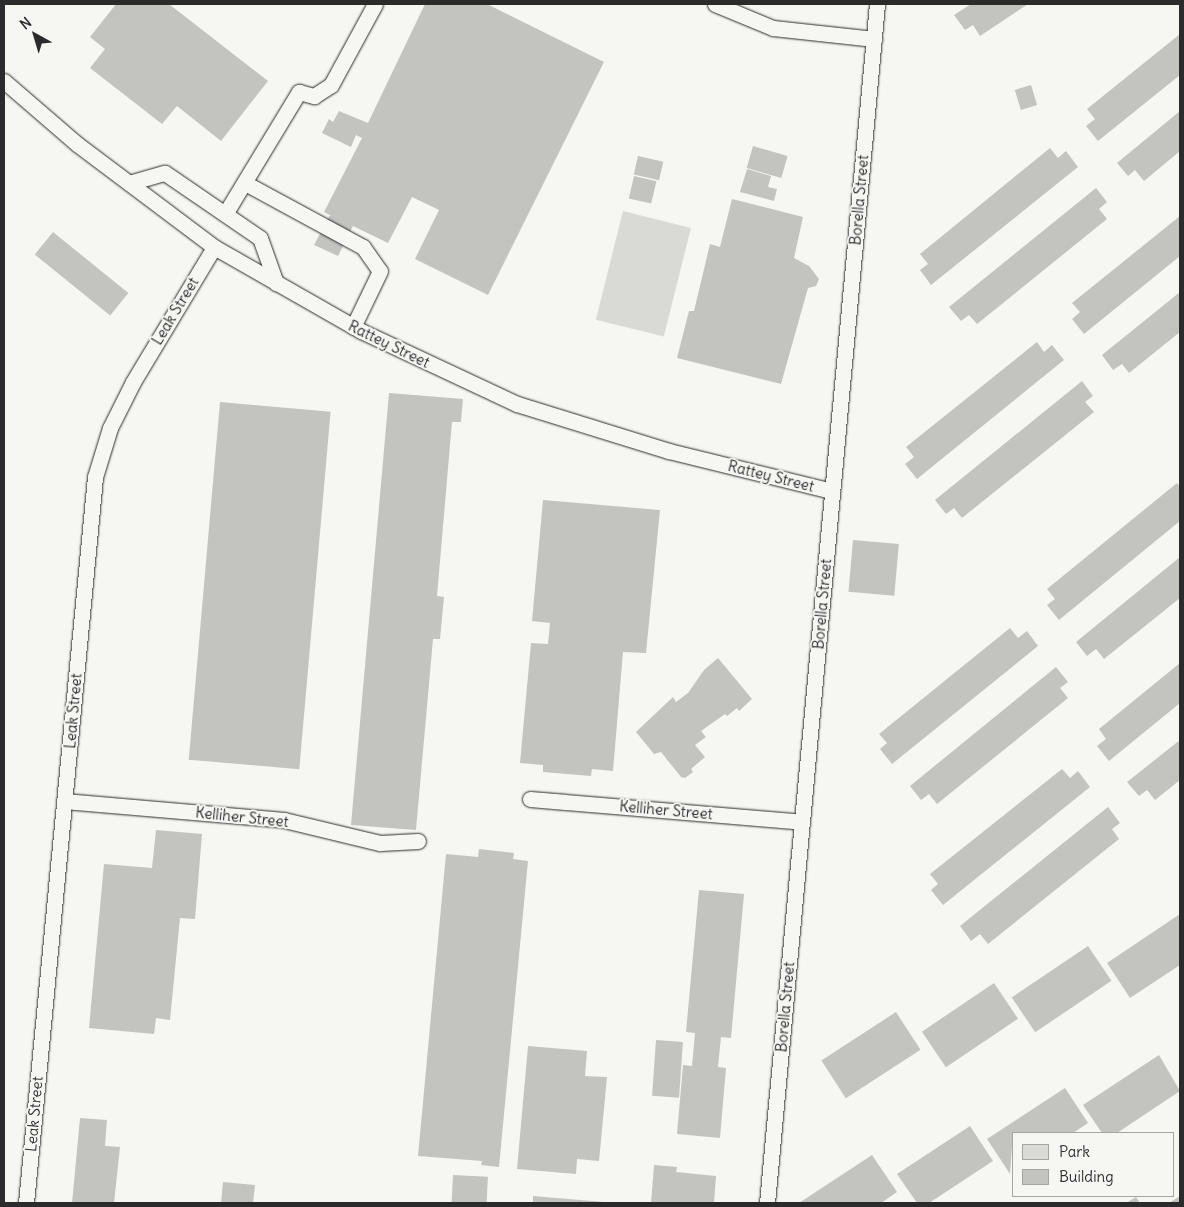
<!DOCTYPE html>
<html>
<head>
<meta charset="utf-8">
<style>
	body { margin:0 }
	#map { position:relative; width:1184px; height:1207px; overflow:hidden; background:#f6f6f2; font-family:Delius,sans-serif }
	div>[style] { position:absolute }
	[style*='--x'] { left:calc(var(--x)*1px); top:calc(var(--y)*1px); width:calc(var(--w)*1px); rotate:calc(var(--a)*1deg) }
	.green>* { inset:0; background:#d9d9d5; transform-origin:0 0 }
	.building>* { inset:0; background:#c3c3c0; transform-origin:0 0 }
	.roads { filter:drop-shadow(0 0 1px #2b2b2b) drop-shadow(0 0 1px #2b2b2b) }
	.lane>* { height:15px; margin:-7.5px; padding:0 7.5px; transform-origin:7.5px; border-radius:7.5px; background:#f6f6f2 }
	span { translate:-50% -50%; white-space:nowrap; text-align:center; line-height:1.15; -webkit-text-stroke:4px #f6f6f2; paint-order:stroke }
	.street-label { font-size:15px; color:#2b2b2b }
	.frame { position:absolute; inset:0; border:5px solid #2b2b2b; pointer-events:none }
	.legend { position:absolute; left:1012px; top:1132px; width:162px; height:65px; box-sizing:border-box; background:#f6f6f2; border:1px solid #a5a5a2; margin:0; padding:6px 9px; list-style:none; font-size:15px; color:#2b2b2b }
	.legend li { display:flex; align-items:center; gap:10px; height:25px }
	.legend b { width:25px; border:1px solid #a5a5a2 }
	.north { position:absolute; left:10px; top:10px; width:50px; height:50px; -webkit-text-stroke:4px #f6f6f2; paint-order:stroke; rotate:321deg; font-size:14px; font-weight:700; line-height:20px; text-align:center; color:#2b2b2b }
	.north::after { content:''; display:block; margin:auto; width:18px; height:22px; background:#2b2b2b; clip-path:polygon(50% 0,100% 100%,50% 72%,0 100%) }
</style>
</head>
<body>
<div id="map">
	<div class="green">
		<i style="left:623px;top:211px;width:70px;height:112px;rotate:14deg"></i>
	</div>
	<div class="building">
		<i style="clip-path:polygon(116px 4px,169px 4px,268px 81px,221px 141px,177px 106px,162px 124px,90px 68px,105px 49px,90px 37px)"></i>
		<i style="clip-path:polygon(425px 4px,487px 4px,604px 62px,488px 295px,415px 259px,439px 210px,412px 197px,388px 243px,353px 226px,338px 256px,314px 245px,330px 215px,324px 212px,362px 138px,356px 135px,351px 147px,322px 133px,329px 119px,333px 122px,339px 111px,368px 123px)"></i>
		<i style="clip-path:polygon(971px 4px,1028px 4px,980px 36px,973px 25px,965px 30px,954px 15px)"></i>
		<i style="clip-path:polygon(1180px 34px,1180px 75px,1098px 141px,1086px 126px,1095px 119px,1087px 109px)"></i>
		<i style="left:1031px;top:85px;width:21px;height:17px;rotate:73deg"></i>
		<i style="clip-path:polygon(1180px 111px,1180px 151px,1144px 181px,1135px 170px,1128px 176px,1117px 163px)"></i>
		<i style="left:753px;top:146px;width:36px;height:23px;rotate:16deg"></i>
		<i style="clip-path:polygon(1050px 148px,1058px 158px,1066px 151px,1078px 167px,931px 285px,920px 270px,928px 264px,920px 254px)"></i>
		<i style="left:638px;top:156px;width:26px;height:19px;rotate:13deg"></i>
		<i style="clip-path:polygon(747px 169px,771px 176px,768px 187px,777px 189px,774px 201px,740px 192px)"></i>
		<i style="left:634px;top:176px;width:23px;height:23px;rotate:13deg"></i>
		<i style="clip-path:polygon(1096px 188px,1107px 202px,1099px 209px,1107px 219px,977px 324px,969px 315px,961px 321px,949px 307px)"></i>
		<i style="clip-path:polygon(732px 199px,803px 217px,794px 258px,809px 266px,819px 279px,816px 286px,808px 288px,781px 384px,677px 358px,689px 311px,694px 311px,710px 244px,720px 247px)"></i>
		<i style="clip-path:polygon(1180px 216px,1180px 256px,1084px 334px,1072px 319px,1080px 312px,1072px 303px)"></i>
		<i style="left:53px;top:232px;width:97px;height:29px;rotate:39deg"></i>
		<i style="clip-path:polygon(1180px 292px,1180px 332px,1129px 373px,1122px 364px,1113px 370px,1102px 355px)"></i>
		<i style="clip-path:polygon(1037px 342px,1044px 352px,1052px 345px,1064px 360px,917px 479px,905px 464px,914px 457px,906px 447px)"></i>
		<i style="clip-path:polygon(1082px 381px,1093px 396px,1085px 402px,1094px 412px,962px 518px,954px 508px,946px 514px,935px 500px)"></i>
		<i style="clip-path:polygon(389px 393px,463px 399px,461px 422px,452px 422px,437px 596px,444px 597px,440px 639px,433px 639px,416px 830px,351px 825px)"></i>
		<i style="left:220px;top:402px;width:111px;height:359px;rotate:5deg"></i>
		<i style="clip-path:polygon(1177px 483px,1180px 487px,1180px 521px,1059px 620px,1047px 605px,1055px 599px,1047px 589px)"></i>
		<i style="clip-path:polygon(543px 500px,660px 510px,646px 653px,623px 652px,613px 771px,592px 769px,591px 776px,543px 772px,543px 765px,520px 763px,531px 643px,548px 644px,550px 623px,532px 621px)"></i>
		<i style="left:853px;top:540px;width:46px;height:52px;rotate:5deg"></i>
		<i style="clip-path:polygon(1180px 557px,1180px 598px,1104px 659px,1096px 649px,1087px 656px,1076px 642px)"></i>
		<i style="clip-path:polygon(1010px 628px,1018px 638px,1027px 631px,1038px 646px,892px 764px,880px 749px,887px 743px,879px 734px)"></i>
		<i style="clip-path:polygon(718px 658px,752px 699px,739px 711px,737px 708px,727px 716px,725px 714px,701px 731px,706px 737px,695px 745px,705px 757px,691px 769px,693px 772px,685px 778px,681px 777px,661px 752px,654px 754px,636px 732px,673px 697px,676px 702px,688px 693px,704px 670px)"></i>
		<i style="clip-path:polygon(1180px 663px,1180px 703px,1109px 761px,1097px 746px,1106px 739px,1099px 729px)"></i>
		<i style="clip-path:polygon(1056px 667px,1068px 682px,1060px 688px,1068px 698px,937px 804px,929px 794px,921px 800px,910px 786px)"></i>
		<i style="clip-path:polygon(1180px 740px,1180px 780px,1155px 800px,1147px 790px,1139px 796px,1127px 782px)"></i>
		<i style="clip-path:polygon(1062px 769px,1070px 778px,1078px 771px,1090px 787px,943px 905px,931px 890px,938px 884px,930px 874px)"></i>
		<i style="clip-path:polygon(1108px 807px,1120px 823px,1112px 829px,1119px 839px,988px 944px,980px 934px,971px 941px,960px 926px)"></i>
		<i style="clip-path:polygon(156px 830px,202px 834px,195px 919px,180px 918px,170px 1020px,156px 1018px,154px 1034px,89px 1028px,104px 864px,152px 868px)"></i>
		<i style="clip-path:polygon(479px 849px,514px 853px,513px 859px,528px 861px,499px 1167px,481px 1165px,482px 1161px,418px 1156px,446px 854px,478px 857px)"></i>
		<i style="clip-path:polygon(699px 890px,744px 894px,731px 1038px,721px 1037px,718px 1067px,726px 1068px,720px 1138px,677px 1134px,683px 1065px,692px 1066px,695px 1033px,686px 1032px)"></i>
		<i style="clip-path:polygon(1180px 914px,1180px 965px,1130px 998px,1107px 963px)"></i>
		<i style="left:1088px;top:946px;width:42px;height:92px;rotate:56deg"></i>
		<i style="left:994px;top:983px;width:43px;height:87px;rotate:56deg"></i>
		<i style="left:896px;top:1012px;width:45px;height:89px;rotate:57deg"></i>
		<i style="left:656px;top:1040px;width:27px;height:56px;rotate:4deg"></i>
		<i style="clip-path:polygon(528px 1046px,587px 1051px,585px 1076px,607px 1077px,599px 1161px,577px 1159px,576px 1174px,517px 1169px)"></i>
		<i style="clip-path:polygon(1159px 1055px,1180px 1091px,1117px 1133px,1102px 1133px,1083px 1105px)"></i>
		<i style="clip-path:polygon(1065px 1088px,1088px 1123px,1073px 1133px,1013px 1133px,1010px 1174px,987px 1139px)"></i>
		<i style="clip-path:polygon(80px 1118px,107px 1120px,105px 1146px,120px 1147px,114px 1203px,72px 1203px)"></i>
		<i style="clip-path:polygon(970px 1126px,993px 1161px,929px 1203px,917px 1203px,897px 1174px)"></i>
		<i style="clip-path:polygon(872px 1155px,897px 1192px,881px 1203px,799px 1203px)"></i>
		<i style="clip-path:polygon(654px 1165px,677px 1167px,676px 1172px,716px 1176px,714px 1203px,651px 1203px)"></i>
		<i style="left:453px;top:1175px;width:35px;height:28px;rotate:3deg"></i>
		<i style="clip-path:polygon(223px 1182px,255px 1185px,253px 1203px,221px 1203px)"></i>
		<i style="clip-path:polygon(533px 1196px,604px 1202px,604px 1203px,533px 1203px)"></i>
		<i style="clip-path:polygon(1180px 1196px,1180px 1203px,1169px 1203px)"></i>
		<i style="clip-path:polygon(1136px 1197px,1140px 1203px,1126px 1203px)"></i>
	</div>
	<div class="roads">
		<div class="lane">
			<i style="--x:715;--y:4;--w:63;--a:22.5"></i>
			<i style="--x:773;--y:28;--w:102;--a:6.2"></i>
			<i style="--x:4;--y:81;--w:96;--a:40.8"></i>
			<i style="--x:77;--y:144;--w:171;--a:36.9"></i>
			<i style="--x:214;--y:247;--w:169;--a:29.7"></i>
			<i style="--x:361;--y:331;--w:172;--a:25.1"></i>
			<i style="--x:517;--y:404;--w:159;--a:17.2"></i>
			<i style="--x:669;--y:451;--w:168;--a:13.8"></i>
			<i style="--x:129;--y:183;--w:37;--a:-16"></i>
			<i style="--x:165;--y:173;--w:115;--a:34.4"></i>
			<i style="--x:260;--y:238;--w:48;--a:70.4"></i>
			<i style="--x:245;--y:183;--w:134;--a:28.5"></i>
			<i style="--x:363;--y:247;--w:29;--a:55"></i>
			<i style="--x:380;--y:271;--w:62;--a:115.7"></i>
			<i style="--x:225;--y:214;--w:143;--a:-58.8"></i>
			<i style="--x:299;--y:92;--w:16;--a:15"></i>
			<i style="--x:314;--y:96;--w:20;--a:-33"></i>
			<i style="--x:331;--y:85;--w:92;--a:-61.5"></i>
			<i style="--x:530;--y:799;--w:273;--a:4.8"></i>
			<i style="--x:64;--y:801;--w:221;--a:4.9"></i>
			<i style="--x:284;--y:820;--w:99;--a:13.5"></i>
			<i style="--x:380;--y:843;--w:38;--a:-3"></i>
			<i style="--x:26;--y:1203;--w:729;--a:-84.57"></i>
			<i style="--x:95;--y:477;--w:51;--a:-73"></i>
			<i style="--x:110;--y:428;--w:51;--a:-63.4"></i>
			<i style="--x:133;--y:382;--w:157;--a:-59"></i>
			<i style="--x:767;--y:1203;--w:1204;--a:-84.76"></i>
		</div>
	</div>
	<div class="street-label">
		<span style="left:859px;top:200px;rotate:-85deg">Borella Street</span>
		<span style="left:175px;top:311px;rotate:-59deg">Leak Street</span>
		<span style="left:389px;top:344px;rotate:26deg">Rattey Street</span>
		<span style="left:771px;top:476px;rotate:14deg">Rattey Street</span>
		<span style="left:822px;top:604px;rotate:-85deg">Borella Street</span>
		<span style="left:73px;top:711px;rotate:-85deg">Leak Street</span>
		<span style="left:666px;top:810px;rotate:5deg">Kelliher Street</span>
		<span style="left:242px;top:817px;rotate:6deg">Kelliher Street</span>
		<span style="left:785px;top:1007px;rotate:-85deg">Borella Street</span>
		<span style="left:34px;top:1114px;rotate:-85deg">Leak Street</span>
	</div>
	<div class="frame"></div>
	<ul class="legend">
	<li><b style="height:14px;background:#d9d9d5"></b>Park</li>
	<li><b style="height:14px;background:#c3c3c0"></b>Building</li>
	</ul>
	<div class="north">N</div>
</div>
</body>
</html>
